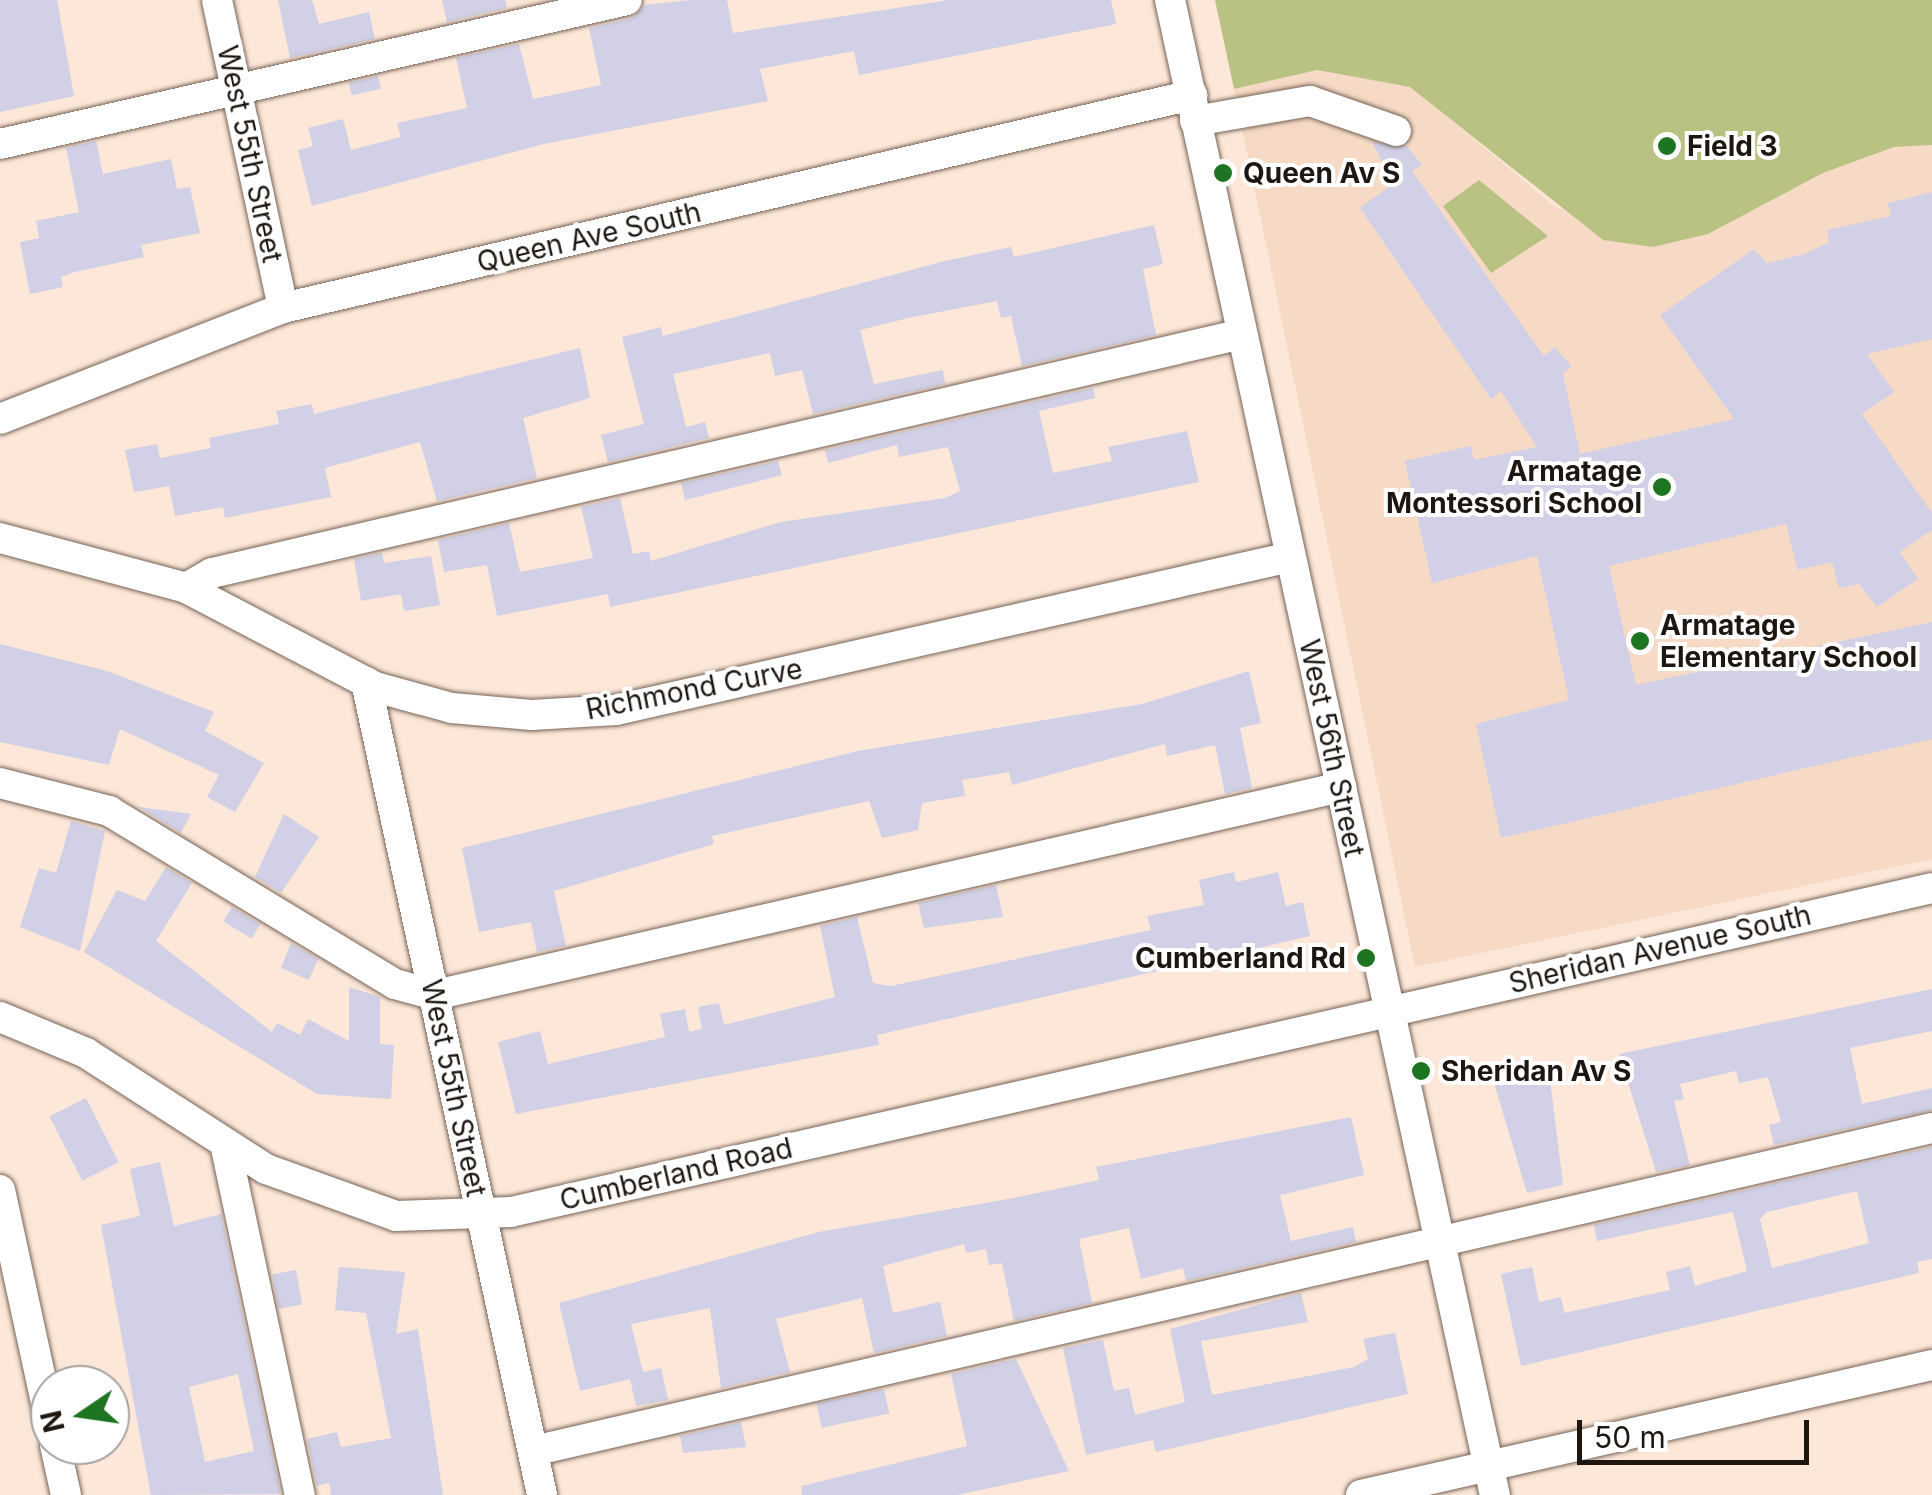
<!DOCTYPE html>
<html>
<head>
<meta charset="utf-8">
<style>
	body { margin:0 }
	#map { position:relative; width:1932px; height:1495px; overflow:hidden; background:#fce7d8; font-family:Inter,sans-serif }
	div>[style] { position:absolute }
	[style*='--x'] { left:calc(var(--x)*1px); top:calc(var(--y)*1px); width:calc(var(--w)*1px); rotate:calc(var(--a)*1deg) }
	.built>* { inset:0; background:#f6dac6 }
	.green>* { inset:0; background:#bac283 }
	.building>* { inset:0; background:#d1d0e6; transform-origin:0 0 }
	.roads { filter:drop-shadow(0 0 2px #766457) drop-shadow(0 0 2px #766457) }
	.minor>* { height:30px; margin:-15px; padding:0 15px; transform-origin:15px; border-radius:15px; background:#fff }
	.dots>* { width:28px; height:28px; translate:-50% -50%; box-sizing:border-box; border:5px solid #fff; border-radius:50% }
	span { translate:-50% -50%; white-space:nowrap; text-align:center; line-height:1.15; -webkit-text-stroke:8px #fff; paint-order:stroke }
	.poi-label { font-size:28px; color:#1e1711; font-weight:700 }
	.left { translate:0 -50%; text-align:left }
	.right { translate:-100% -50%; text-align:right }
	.street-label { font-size:28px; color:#1e1711 }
	.north { position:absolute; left:30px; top:1365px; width:100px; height:100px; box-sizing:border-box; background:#fff; border:2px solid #a5a2a0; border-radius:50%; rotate:257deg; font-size:28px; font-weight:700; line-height:40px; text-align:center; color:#1e1711 }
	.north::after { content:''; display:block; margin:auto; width:35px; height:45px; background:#1d7521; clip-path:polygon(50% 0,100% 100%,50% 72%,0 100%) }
	.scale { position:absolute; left:1577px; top:1420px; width:232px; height:45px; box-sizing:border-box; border:5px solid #1e1711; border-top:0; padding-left:12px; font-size:30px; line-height:35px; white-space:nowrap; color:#1e1711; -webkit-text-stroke:8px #fff; paint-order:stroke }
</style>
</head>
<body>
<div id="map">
	<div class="built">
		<i style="clip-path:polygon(1317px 70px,1411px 87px,1557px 208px,1708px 234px,1822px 173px,1894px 147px,1932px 145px,1932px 859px,1415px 967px,1234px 89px)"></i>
	</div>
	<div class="green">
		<i style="clip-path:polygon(1215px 0,1932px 0,1932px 145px,1894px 147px,1823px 173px,1708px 234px,1653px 247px,1603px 240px,1410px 87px,1317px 70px,1234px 89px)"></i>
		<i style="clip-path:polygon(1479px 180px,1548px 236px,1491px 273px,1443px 206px)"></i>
	</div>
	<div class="building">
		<i style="clip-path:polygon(0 0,57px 0,74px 96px,0 112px)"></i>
		<i style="clip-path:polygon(278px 0,312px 0,319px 24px,369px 12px,375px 39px,290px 58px)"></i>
		<i style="clip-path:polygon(442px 0,505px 0,507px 8px,447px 22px)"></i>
		<i style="clip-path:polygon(690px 0,727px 0,733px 33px,949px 0,1111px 0,1116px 24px,859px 75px,854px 51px,760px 69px,768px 101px,544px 144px,312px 206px,298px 150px,313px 146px,308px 128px,343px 119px,351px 150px,401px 137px,397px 123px,467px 108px,456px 58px,519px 44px,533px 99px,601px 85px,589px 28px,632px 18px,645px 5px)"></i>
		<i style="left:378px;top:76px;width:13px;height:30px;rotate:77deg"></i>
		<i style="clip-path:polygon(96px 141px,103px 174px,171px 159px,177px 189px,190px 187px,200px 233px,141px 245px,144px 257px,75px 272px,61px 277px,63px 287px,30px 294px,20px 242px,39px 238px,36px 221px,79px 212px,66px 148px)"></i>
		<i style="clip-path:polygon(1372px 142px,1407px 146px,1422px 165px,1412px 171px,1544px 356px,1555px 347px,1571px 366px,1563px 374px,1580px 454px,1734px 419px,1660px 315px,1754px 249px,1767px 263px,1805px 254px,1829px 242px,1827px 230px,1891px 216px,1888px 203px,1932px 192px,1932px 339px,1867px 354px,1894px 392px,1862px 414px,1932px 513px,1932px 530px,1900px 552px,1918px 579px,1877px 607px,1859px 584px,1839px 588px,1832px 562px,1798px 570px,1786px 524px,1609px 566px,1636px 685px,1932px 622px,1932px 739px,1501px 838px,1476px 724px,1569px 700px,1537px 556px,1432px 583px,1405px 461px,1471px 446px,1474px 460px,1537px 447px,1501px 391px,1491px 399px,1360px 208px,1393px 184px)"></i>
		<i style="clip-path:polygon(1154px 225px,1163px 264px,1143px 269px,1156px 335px,1022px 366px,1011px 316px,1001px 318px,997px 301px,908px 318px,860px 330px,874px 384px,943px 370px,945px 384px,813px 414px,802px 370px,775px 376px,770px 353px,673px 374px,686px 427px,705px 422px,709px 438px,608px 462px,601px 435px,644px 424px,622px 337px,661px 327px,663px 336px,945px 261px,1011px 247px,1014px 257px)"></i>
		<i style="clip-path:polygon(580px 348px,590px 398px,523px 418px,537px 478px,437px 501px,420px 442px,325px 468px,331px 497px,225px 518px,223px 507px,175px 516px,169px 486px,134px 492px,125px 450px,157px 444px,160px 458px,211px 448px,209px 438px,279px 424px,276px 411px,312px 404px,314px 414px)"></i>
		<i style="clip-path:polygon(1093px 388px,1095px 398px,1039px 411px,1053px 473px,1112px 461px,1108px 447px,1187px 431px,1199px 482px,610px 607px,608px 594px,497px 616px,487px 565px,444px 572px,438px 540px,509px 523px,520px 572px,593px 558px,581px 507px,620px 498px,633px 554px,649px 551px,651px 561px,781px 522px,945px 498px,960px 491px,948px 447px,899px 457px,897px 445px,828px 463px,825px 450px)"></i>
		<i style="clip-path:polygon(778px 461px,782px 475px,685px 500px,681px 483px)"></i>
		<i style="clip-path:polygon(382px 553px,384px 563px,431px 556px,440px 605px,404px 611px,401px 594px,361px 601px,354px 559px)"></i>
		<i style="clip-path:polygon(0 644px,107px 671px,214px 712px,205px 731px,264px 763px,235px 812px,207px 797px,219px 775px,120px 729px,109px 765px,0 742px)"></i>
		<i style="clip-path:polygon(1249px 671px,1261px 723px,1240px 728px,1252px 788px,1225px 794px,1215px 745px,1167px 756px,1165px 744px,1012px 785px,1009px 772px,962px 780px,965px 796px,922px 803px,918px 830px,882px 838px,869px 801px,712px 836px,714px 844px,554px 891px,566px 946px,537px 952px,531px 922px,479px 932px,462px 848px,858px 751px,1142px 704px)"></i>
		<i style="clip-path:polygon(139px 807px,191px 814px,181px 833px)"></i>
		<i style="clip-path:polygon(284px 814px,319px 837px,281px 893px,255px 877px)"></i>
		<i style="clip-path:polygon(71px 821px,105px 831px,80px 951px,20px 927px,39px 868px,56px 873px)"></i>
		<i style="clip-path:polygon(166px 867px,192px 883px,156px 941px,272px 1032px,277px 1023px,300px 1035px,308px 1019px,349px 1041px,349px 987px,380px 997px,380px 1044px,394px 1045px,391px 1099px,317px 1094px,84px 952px,117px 890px,145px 901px)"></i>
		<i style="clip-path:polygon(1234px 872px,1236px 882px,1278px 872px,1286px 906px,1303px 902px,1310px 936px,877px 1035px,879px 1045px,516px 1114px,498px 1042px,540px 1031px,548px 1064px,665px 1037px,660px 1014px,685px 1009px,689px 1032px,702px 1029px,698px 1007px,719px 1003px,724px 1025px,835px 997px,820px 926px,857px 917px,873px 983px,891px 986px,1151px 930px,1147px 916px,1204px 905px,1199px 880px)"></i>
		<i style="clip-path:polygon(996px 885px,1003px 917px,924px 928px,918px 903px)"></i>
		<i style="left:232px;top:907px;width:33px;height:17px;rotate:31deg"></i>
		<i style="clip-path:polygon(291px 943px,318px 959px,309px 980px,281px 968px)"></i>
		<i style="clip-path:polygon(1932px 989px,1932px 1031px,1850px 1048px,1862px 1104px,1932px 1088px,1932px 1110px,1774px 1145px,1769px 1125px,1781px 1122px,1768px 1077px,1739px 1083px,1736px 1071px,1680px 1084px,1684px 1099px,1674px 1101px,1690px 1165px,1656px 1172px,1619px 1054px)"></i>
		<i style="clip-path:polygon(1549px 1071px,1563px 1185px,1527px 1193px,1494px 1083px)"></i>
		<i style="left:86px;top:1098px;width:72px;height:41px;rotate:63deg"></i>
		<i style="clip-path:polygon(1351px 1117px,1364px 1175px,1280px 1195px,1291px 1241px,1353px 1227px,1356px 1242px,1186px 1281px,1183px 1268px,1141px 1279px,1129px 1228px,1079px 1239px,1092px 1303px,1014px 1321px,1002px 1263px,989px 1265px,986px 1249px,966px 1253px,964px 1244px,883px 1266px,893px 1313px,940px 1302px,947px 1336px,874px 1353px,862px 1298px,776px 1319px,790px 1372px,721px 1388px,710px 1308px,631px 1324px,643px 1372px,661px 1368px,668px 1400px,636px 1406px,630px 1379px,580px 1391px,559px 1303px,819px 1232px,1014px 1198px,1099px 1180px,1096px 1167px)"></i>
		<i style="clip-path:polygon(evenodd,1932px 1147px,1932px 1259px,1917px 1262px,1919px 1273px,1521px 1366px,1501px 1274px,1532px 1267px,1539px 1302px,1561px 1297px,1564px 1313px,1670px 1290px,1666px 1272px,1690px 1266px,1695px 1286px,1747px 1271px,1733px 1212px,1597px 1241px,1594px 1225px,1932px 1147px,1857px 1191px,1869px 1243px,1772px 1268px,1760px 1219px,1767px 1212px,1857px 1191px)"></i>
		<i style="clip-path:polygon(evenodd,160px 1162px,174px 1226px,221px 1214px,281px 1494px,151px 1495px,101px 1225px,140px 1216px,130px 1169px,160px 1162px,238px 1374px,254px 1451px,205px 1462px,189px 1387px,238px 1374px)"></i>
		<i style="clip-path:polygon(339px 1267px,405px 1272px,396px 1334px,418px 1329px,443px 1495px,331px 1495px,329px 1483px,317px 1486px,307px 1439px,337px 1432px,341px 1447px,391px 1438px,366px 1313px,335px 1310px)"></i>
		<i style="left:296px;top:1270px;width:35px;height:24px;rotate:80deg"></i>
		<i style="clip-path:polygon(1301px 1293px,1308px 1322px,1201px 1341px,1212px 1395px,1354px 1367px,1368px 1359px,1363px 1339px,1395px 1333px,1408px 1394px,1156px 1452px,1153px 1440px,1086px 1455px,1063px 1348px,1103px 1340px,1114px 1391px,1129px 1388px,1135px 1415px,1185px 1402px,1170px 1329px)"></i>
		<i style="clip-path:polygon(1016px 1359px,1069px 1471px,957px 1495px,802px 1495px,801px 1486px,967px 1446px,951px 1374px)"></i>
		<i style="left:884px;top:1389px;width:25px;height:69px;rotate:78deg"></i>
		<i style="clip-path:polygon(741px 1422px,746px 1447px,683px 1453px,680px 1436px)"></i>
	</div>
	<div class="roads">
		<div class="minor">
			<i style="--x:217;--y:0;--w:315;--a:77.9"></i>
			<i style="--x:1170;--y:0;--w:1530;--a:77.74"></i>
			<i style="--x:1195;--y:121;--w:117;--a:-9.9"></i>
			<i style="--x:1310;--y:101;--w:91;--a:19.2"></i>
			<i style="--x:0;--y:144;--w:643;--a:-12.93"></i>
			<i style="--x:0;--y:419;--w:304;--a:-21.4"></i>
			<i style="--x:283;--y:308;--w:934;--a:-13.19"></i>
			<i style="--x:0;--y:538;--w:193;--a:15"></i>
			<i style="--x:186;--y:588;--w:213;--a:27.6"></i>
			<i style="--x:375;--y:687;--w:80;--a:15.3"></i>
			<i style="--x:452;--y:708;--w:80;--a:5"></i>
			<i style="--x:532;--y:715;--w:84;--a:-3.4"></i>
			<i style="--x:616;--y:710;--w:691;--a:-12.79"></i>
			<i style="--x:186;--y:588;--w:30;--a:-30"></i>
			<i style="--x:212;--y:573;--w:1057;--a:-13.06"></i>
			<i style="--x:366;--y:682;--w:832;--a:77.78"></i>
			<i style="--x:0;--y:783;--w:113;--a:14.4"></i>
			<i style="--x:109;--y:811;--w:334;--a:31.2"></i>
			<i style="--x:395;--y:984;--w:41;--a:15.4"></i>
			<i style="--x:435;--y:995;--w:930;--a:-12.93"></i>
			<i style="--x:0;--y:1017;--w:93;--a:22.7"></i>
			<i style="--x:86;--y:1053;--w:214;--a:32.8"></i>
			<i style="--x:266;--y:1169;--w:138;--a:19.9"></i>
			<i style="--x:396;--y:1216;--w:115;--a:-2"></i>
			<i style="--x:511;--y:1212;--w:1457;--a:-12.84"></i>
			<i style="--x:226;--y:1148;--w:355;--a:78"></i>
			<i style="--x:0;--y:1190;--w:237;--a:77.8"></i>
			<i style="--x:55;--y:1445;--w:51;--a:77.6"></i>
			<i style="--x:533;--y:1451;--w:1436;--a:-13"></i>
			<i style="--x:1361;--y:1495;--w:586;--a:-12.83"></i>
		</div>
	</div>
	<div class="dots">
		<i style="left:1667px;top:146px;background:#1d7521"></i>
		<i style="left:1223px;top:173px;background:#1d7521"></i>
		<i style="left:1662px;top:487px;background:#1d7521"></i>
		<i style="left:1640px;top:641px;background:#1d7521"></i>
		<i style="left:1366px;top:958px;background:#1d7521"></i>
		<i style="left:1421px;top:1071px;background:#1d7521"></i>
	</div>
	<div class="poi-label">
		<span class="left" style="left:1687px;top:146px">Field 3</span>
		<span class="left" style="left:1243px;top:173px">Queen Av S</span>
		<span class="right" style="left:1642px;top:487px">Armatage<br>Montessori School</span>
		<span class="left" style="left:1660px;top:641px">Armatage<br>Elementary School</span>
		<span class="right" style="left:1346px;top:958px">Cumberland Rd</span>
		<span class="left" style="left:1441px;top:1071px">Sheridan Av S</span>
	</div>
	<div class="street-label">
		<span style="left:250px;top:154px;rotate:78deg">West 55th Street</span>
		<span style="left:589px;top:237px;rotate:-13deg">Queen Ave South</span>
		<span style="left:694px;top:689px;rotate:-11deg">Richmond Curve</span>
		<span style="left:1332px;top:748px;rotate:78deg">West 56th Street</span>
		<span style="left:1660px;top:949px;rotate:-13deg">Sheridan Avenue South</span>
		<span style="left:454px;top:1088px;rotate:78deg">West 55th Street</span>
		<span style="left:676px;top:1174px;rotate:-13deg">Cumberland Road</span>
	</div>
	<div class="north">N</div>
	<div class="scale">50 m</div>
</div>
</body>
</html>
